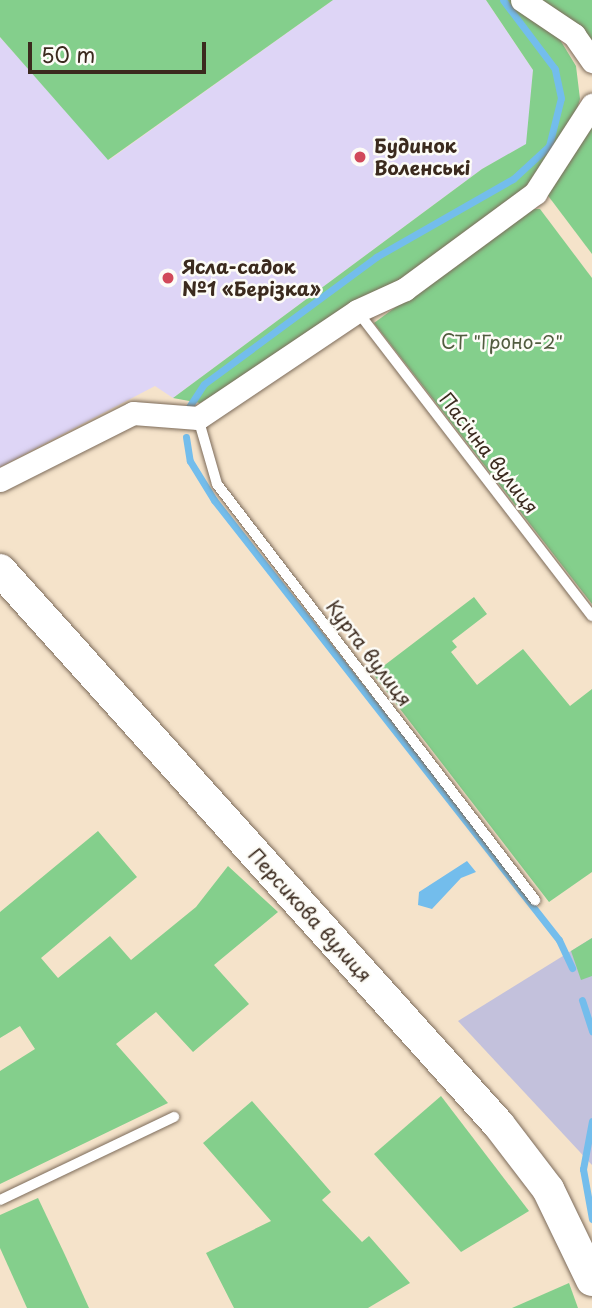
<!DOCTYPE html>
<html>
<head>
<meta charset="utf-8">
<style>
	body { margin:0 }
	#map { position:relative; width:592px; height:1308px; overflow:hidden; background:#f5e3ca; font-family:"Playpen Sans",sans-serif }
	div>[style] { position:absolute }
	[style*='--x'] { left:calc(var(--x)*1px); top:calc(var(--y)*1px); width:calc(var(--w)*1px); rotate:calc(var(--a)*1deg) }
	.built>* { inset:0; background:#ded5f6 }
	.industrial>* { inset:0; background:#c3c1dc }
	.green>* { inset:0; background:#84cf8c }
	.water>* { inset:0; background:#73bdec }
	.stream>* { height:7px; margin:-3.5px; padding:0 3.5px; transform-origin:3.5px; border-radius:3.5px; background:#73bdec }
	.roads { filter:drop-shadow(0 0 2px #7c6b5a) drop-shadow(0 0 2px #7c6b5a) }
	.lane>* { height:10px; margin:-5px; padding:0 5px; transform-origin:5px; border-radius:5px; background:#fff }
	.street>* { height:23px; margin:-11.5px; padding:0 11.5px; transform-origin:11.5px; border-radius:11.5px; background:#fff }
	.secondary>* { height:32px; margin:-16px; padding:0 16px; transform-origin:16px; border-radius:16px; background:#fff }
	.dots>* { width:19px; height:19px; translate:-50% -50%; box-sizing:border-box; border:4px solid #fdfcf7; border-radius:50% }
	span { translate:-50% -50%; white-space:nowrap; text-align:center; line-height:1.15; -webkit-text-stroke:5px #fdfcf7; paint-order:stroke }
	.poi-label { font-size:19px; color:#3b2a1e; font-weight:700 }
	.left { translate:0 -50%; text-align:left }
	.park-label { font-size:19px; color:#515c3f }
	.street-label { font-size:19px; color:#3b2a1e }
	.scale { position:absolute; left:28px; top:42px; width:178px; height:32px; box-sizing:border-box; border:4px solid #3b2a1e; border-top:0; padding-left:9px; font-size:21px; line-height:24px; white-space:nowrap; color:#3b2a1e; -webkit-text-stroke:5px #fdfcf7; paint-order:stroke }
</style>
</head>
<body>
<div id="map">
	<div class="built">
		<i style="clip-path:polygon(333px 0,486px 0,533px 70px,527px 144px,482px 169px,173px 398px,155px 386px,0 467px,0 37px,109px 160px)"></i>
	</div>
	<div class="industrial">
		<i style="clip-path:polygon(592px 938px,592px 1165px,458px 1021px)"></i>
	</div>
	<div class="green">
		<i style="clip-path:polygon(0 0,333px 0,108px 160px,0 37px)"></i>
		<i style="clip-path:polygon(486px 0,511px 0,559px 38px,576px 66px,580px 99px,574px 119px,539px 180px,405px 279px,200px 403px,173px 398px,482px 169px,526px 144px,533px 70px)"></i>
		<i style="clip-path:polygon(532px 0,592px 0,592px 44px)"></i>
		<i style="clip-path:polygon(592px 126px,592px 254px,546px 193px)"></i>
		<i style="clip-path:polygon(529px 209px,540px 209px,592px 278px,592px 604px,374px 323px)"></i>
		<i style="clip-path:polygon(474px 597px,487px 614px,452px 641px,457px 647px,451px 652px,477px 685px,523px 649px,570px 706px,592px 689px,592px 872px,549px 902px,373px 674px)"></i>
		<i style="clip-path:polygon(98px 831px,137px 877px,41px 958px,58px 978px,110px 936px,131px 960px,196px 907px,228px 866px,278px 912px,214px 965px,249px 1004px,193px 1052px,156px 1012px,116px 1044px,168px 1103px,0 1184px,0 1071px,35px 1049px,20px 1026px,0 1038px,0 912px)"></i>
		<i style="clip-path:polygon(592px 938px,592px 976px,581px 980px,571px 951px)"></i>
		<i style="clip-path:polygon(441px 1096px,529px 1211px,461px 1252px,374px 1154px)"></i>
		<i style="clip-path:polygon(252px 1101px,331px 1192px,322px 1200px,362px 1242px,369px 1236px,410px 1283px,368px 1308px,234px 1308px,206px 1253px,271px 1221px,203px 1143px)"></i>
		<i style="clip-path:polygon(38px 1198px,65px 1255px,89px 1308px,27px 1308px,0 1248px,0 1215px)"></i>
		<i style="clip-path:polygon(569px 1283px,578px 1308px,512px 1308px)"></i>
	</div>
	<div class="water">
		<i style="clip-path:polygon(467px 861px,476px 872px,461px 878px,432px 909px,418px 905px,419px 892px)"></i>
	</div>
	<div class="stream">
		<i style="--x:189;--y:407;--w:27;--a:-57"></i>
		<i style="--x:204;--y:384;--w:214;--a:-36.4"></i>
		<i style="--x:376;--y:257;--w:158;--a:-29.7"></i>
		<i style="--x:513;--y:179;--w:49;--a:-42.5"></i>
		<i style="--x:549;--y:146;--w:49;--a:-76"></i>
		<i style="--x:561;--y:98;--w:30;--a:-102"></i>
		<i style="--x:555;--y:69;--w:86;--a:-127"></i>
		<i style="--x:186;--y:437;--w:24;--a:81"></i>
		<i style="--x:190;--y:461;--w:46;--a:58.4"></i>
		<i style="--x:214;--y:500;--w:559;--a:51.9"></i>
		<i style="--x:559;--y:940;--w:31;--a:65"></i>
		<i style="--x:582;--y:1000;--w:33;--a:72"></i>
		<i style="--x:592;--y:1121;--w:49;--a:100.6"></i>
		<i style="--x:583;--y:1169;--w:51;--a:79.8"></i>
	</div>
	<div class="roads">
		<div class="lane">
			<i style="--x:357;--y:311;--w:385;--a:52.4"></i>
			<i style="--x:198;--y:418;--w:69;--a:73.9"></i>
			<i style="--x:217;--y:484;--w:524;--a:52.6"></i>
			<i style="--x:0;--y:1200;--w:193;--a:-25.5"></i>
		</div>
		<div class="street">
			<i style="--x:522;--y:0;--w:63;--a:33.9"></i>
			<i style="--x:574;--y:35;--w:32;--a:55"></i>
			<i style="--x:0;--y:480;--w:149;--a:-26.7"></i>
			<i style="--x:133;--y:413;--w:65;--a:4.4"></i>
			<i style="--x:198;--y:418;--w:192;--a:-33.9"></i>
			<i style="--x:357;--y:311;--w:53;--a:-24.6"></i>
			<i style="--x:405;--y:289;--w:162;--a:-36.4"></i>
			<i style="--x:535;--y:193;--w:105;--a:-57.1"></i>
		</div>
		<div class="secondary">
			<i style="--x:0;--y:570;--w:746;--a:48.04"></i>
			<i style="--x:499;--y:1125;--w:81;--a:52.6"></i>
			<i style="--x:548;--y:1189;--w:101;--a:64.2"></i>
		</div>
	</div>
	<div class="dots">
		<i style="left:360px;top:157px;background:#d1495b"></i>
		<i style="left:168px;top:278px;background:#d1495b"></i>
	</div>
	<div class="poi-label">
		<span class="left" style="left:374px;top:157px">Будинок<br>Воленські</span>
		<span class="left" style="left:182px;top:278px">Ясла-садок<br>№1 «Берізка»</span>
	</div>
	<div class="park-label">
		<span style="left:502px;top:342px">СТ "Гроно-2"</span>
	</div>
	<div class="street-label">
		<span style="left:489px;top:453px;rotate:52deg">Пасічна вулиця</span>
		<span style="left:369px;top:653px;rotate:53deg">Курта вулиця</span>
		<span style="left:310px;top:915px;rotate:48deg">Персикова вулиця</span>
	</div>
	<div class="scale">50 m</div>
</div>
</body>
</html>
